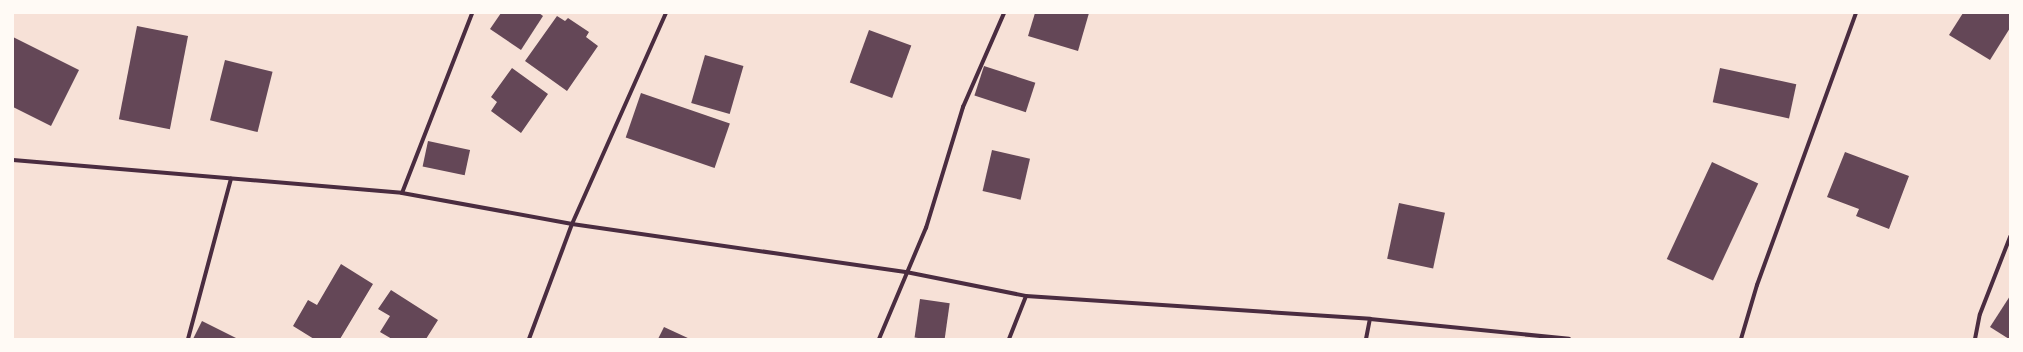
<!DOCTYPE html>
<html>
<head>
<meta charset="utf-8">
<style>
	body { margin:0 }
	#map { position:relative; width:2023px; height:352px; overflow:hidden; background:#f7e1d7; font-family:"Asap Condensed",sans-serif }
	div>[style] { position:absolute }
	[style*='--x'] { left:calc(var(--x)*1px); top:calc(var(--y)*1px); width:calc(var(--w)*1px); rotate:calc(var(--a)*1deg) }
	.building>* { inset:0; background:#644757; transform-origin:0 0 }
	.minor>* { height:4px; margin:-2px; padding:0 2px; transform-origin:2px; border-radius:2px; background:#4a2c40 }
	span { translate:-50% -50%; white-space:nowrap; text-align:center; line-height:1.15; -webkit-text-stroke:3px #fffaf5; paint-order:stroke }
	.frame { position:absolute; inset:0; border:14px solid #fffaf5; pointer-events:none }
</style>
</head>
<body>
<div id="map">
	<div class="building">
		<i style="clip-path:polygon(501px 13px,539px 13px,543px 16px,521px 50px,490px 29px)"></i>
		<i style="clip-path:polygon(1035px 13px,1089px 13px,1078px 51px,1028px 36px)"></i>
		<i style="clip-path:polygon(1963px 13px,2010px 13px,2010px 28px,1990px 60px,1949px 35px)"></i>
		<i style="clip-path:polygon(557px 16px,565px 21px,568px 18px,589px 32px,586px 37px,598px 46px,567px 91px,525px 61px)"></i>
		<i style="left:137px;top:26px;width:52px;height:95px;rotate:11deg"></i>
		<i style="left:869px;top:30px;width:45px;height:56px;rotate:20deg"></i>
		<i style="clip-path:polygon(13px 37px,79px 70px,51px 126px,13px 107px)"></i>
		<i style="left:705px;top:55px;width:40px;height:50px;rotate:16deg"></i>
		<i style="left:225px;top:60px;width:49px;height:62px;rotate:14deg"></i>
		<i style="left:984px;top:66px;width:54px;height:31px;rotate:18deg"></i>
		<i style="clip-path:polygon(512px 68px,548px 94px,521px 133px,491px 111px,497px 102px,491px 97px)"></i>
		<i style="left:1720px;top:68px;width:78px;height:35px;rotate:12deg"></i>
		<i style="left:641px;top:93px;width:94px;height:47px;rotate:19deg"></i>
		<i style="left:428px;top:141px;width:43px;height:26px;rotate:12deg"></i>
		<i style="left:992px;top:150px;width:39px;height:42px;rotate:13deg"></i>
		<i style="clip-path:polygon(1845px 152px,1909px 176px,1889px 229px,1856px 216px,1859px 209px,1827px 197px)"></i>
		<i style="left:1712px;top:162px;width:51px;height:107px;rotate:25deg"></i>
		<i style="left:1399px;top:203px;width:47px;height:57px;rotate:12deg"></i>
		<i style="clip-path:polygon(341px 264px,373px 284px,340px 339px,314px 339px,293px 326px,308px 300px,317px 305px)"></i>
		<i style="clip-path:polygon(391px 290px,438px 320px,426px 339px,392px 339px,380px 332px,390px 316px,378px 309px)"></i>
		<i style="clip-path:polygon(2010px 296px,2010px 339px,2009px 339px,1990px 327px)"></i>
		<i style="left:920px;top:299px;width:30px;height:39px;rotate:8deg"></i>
		<i style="clip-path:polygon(202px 321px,238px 339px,193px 339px)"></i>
		<i style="clip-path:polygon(664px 327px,690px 339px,658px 339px)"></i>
	</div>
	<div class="minor">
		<i style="--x:13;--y:160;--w:390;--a:4.8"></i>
		<i style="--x:402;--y:193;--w:173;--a:10.3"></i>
		<i style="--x:572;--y:224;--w:337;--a:8.2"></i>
		<i style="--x:906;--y:272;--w:122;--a:11.3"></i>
		<i style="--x:1026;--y:296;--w:345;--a:3.8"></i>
		<i style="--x:1370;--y:319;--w:200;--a:5.7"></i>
		<i style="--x:402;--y:193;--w:193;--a:-68.7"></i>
		<i style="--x:188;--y:339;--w:166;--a:-75"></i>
		<i style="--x:529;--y:339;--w:123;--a:-69.5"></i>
		<i style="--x:572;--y:224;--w:231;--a:-66"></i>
		<i style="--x:879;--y:339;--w:121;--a:-67.1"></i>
		<i style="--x:926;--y:228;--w:127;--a:-73"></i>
		<i style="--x:963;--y:107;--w:103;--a:-66.4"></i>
		<i style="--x:1009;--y:339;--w:46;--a:-68.4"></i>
		<i style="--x:1366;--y:339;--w:20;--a:-79"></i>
		<i style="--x:1741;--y:339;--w:56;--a:-73.5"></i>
		<i style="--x:1757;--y:285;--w:289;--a:-70"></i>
		<i style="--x:1975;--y:339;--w:25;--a:-79"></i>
		<i style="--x:1980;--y:314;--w:83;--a:-68.7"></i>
	</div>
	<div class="frame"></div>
</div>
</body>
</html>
